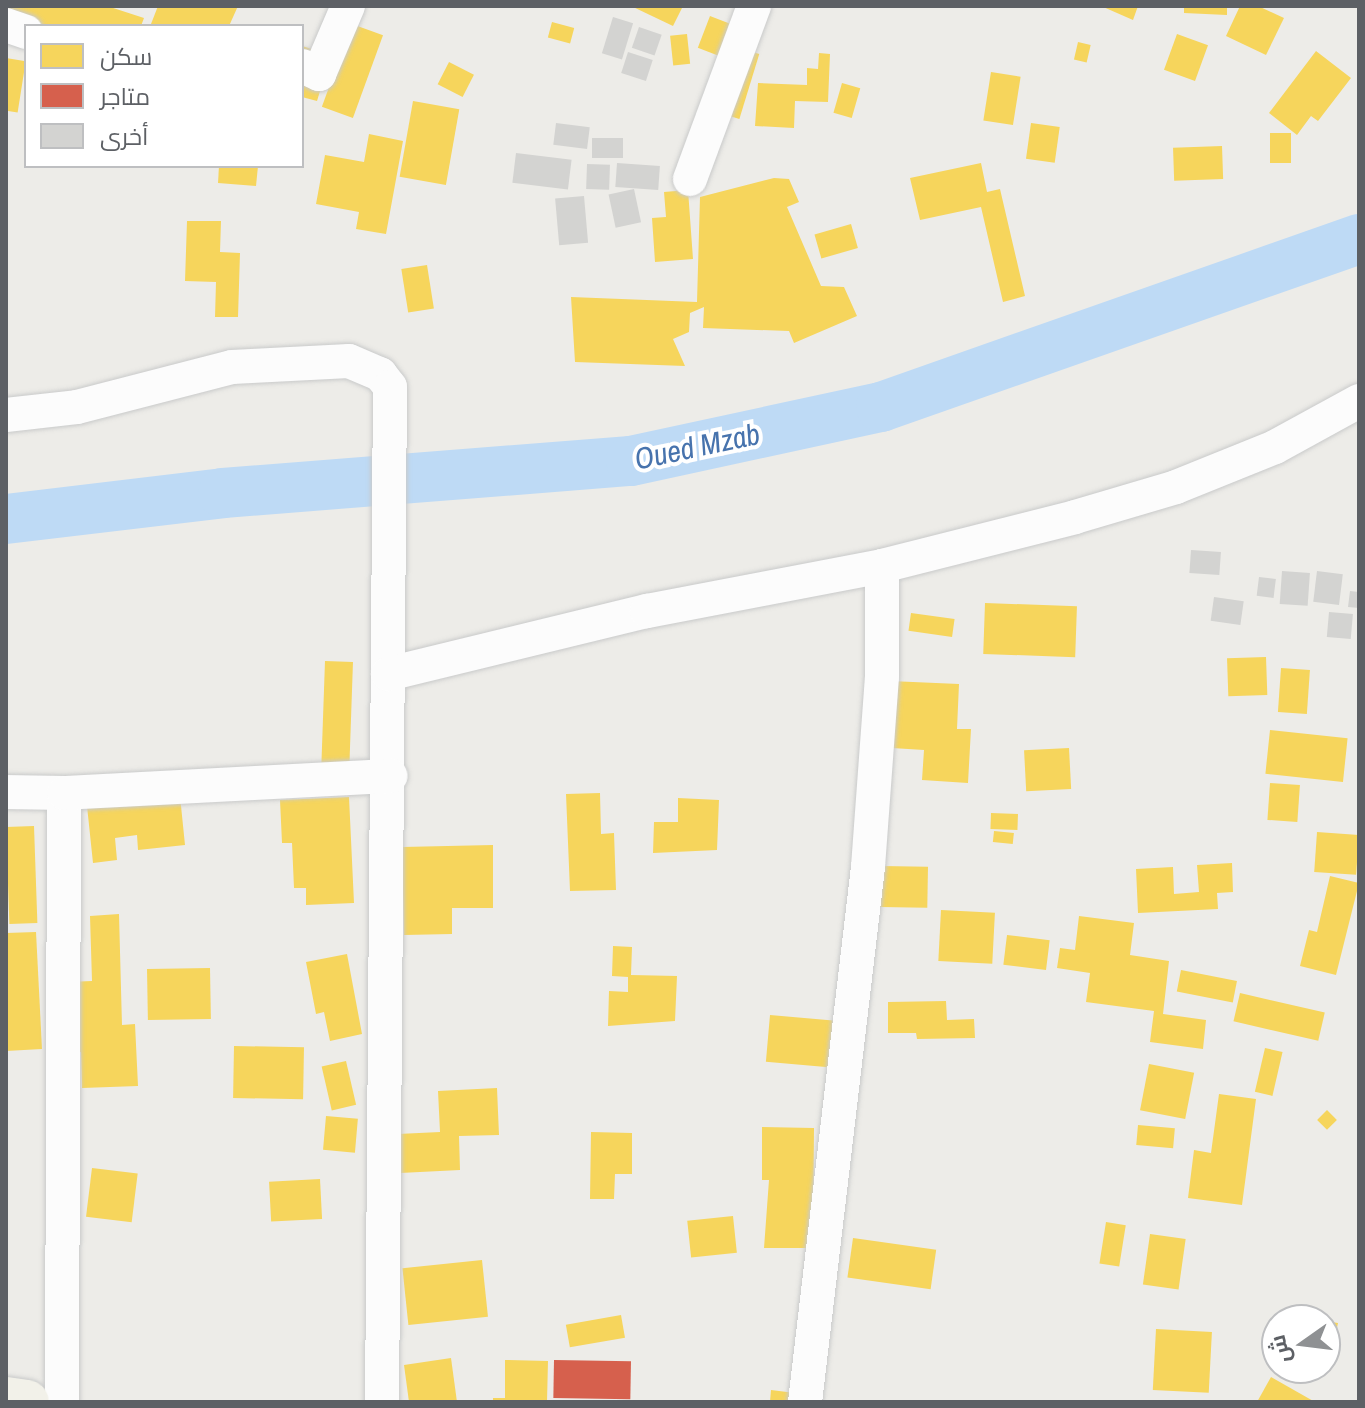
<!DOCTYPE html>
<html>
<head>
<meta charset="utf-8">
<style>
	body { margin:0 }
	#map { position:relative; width:1365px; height:1408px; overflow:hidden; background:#edece8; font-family:"Archivo Narrow",Cairo,sans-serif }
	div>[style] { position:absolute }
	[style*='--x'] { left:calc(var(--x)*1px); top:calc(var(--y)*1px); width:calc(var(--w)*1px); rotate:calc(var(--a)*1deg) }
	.homes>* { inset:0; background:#f6d55c; transform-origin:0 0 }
	.shops>* { inset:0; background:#d6604d; transform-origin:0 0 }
	.river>* { height:50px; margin:-25px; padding:0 25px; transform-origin:25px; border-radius:25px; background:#bedaf5 }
	.building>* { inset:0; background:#d3d3d1; transform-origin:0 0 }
	.roads { filter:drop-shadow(0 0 2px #c9caca) drop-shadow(0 0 2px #c9caca) }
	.minor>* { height:34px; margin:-17px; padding:0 17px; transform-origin:17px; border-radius:17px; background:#fcfcfc }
	.major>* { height:44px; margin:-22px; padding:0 22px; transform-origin:22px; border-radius:22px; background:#f2f1e9 }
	span { translate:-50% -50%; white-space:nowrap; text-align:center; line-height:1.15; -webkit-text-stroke:8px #fff; paint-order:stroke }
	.water-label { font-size:30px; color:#4773ad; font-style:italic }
	.frame { position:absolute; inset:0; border:8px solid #5d6065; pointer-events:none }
	.legend { position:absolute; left:24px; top:24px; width:280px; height:144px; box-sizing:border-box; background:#fff; border:2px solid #bebfc1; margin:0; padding:10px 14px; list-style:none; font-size:24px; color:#5d6065 }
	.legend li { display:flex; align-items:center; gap:16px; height:40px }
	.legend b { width:40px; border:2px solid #bebfc1 }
	.north { position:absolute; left:1261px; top:1304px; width:80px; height:80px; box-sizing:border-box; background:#fff; border:2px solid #bebfc1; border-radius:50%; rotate:256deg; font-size:22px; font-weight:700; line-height:32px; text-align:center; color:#5d6065 }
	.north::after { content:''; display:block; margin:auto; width:28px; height:36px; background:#8f9193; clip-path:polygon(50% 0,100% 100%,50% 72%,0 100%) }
</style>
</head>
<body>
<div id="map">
	<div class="homes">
		<i style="clip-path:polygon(6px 6px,107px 6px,144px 18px,141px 26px,26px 26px,6px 35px)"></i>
		<i style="clip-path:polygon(158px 6px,238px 6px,229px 26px,156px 26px,151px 24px)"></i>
		<i style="clip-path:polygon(631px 6px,683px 6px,673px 26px)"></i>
		<i style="clip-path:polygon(1101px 6px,1138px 6px,1133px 20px)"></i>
		<i style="clip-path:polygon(1184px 6px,1227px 6px,1227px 15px,1184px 13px)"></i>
		<i style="clip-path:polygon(1240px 6px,1258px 6px,1284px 18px,1266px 55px,1226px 36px)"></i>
		<i style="left:710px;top:16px;width:34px;height:34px;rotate:21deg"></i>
		<i style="left:552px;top:22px;width:23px;height:16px;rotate:15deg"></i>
		<i style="left:352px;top:24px;width:33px;height:88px;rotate:20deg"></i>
		<i style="left:687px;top:34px;width:30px;height:17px;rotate:84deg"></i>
		<i style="left:1177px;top:34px;width:33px;height:38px;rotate:20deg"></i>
		<i style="left:1078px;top:42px;width:13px;height:18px;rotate:13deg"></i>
		<i style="clip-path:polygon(302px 46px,331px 55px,317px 101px,302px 97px)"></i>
		<i style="left:743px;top:49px;width:17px;height:68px;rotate:17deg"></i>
		<i style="clip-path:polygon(1316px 51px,1351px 78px,1318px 121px,1311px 116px,1297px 135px,1269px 113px)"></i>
		<i style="clip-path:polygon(819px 53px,830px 54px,828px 102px,795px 101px,794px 128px,755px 126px,758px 83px,807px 85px,807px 68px,818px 69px)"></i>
		<i style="left:6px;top:58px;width:20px;height:52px;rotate:9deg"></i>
		<i style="left:449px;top:62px;width:28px;height:25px;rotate:27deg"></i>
		<i style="left:991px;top:72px;width:30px;height:49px;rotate:9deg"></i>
		<i style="left:842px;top:83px;width:19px;height:31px;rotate:16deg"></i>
		<i style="left:413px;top:101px;width:47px;height:77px;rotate:10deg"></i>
		<i style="left:1031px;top:123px;width:29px;height:36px;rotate:8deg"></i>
		<i style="left:1270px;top:133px;width:21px;height:30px"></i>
		<i style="clip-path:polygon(369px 134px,403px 141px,386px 234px,356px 229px,359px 212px,316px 204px,325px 155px,364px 162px)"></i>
		<i style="left:1222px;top:146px;width:33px;height:49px;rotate:88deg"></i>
		<i style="clip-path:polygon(981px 163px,987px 192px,1000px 189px,1025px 296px,1003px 302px,981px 207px,920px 220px,910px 178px)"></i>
		<i style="clip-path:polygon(219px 166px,258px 166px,256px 186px,218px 183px)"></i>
		<i style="clip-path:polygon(774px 178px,789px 179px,799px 202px,787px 207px,821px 286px,844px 287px,857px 316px,794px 343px,789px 331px,703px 328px,704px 307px,690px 313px,689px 332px,673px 339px,685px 366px,575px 362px,571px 297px,697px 302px,700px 197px)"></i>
		<i style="clip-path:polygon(688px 190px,693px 259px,655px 262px,652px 218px,666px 217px,664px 192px)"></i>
		<i style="clip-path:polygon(187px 221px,221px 221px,220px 252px,240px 253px,238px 317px,215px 317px,216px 282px,185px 281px)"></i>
		<i style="left:851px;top:224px;width:25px;height:38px;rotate:74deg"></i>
		<i style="left:427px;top:265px;width:44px;height:26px;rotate:81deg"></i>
		<i style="left:985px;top:603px;width:92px;height:51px;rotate:2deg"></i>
		<i style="left:911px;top:613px;width:44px;height:18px;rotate:8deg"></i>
		<i style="left:1266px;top:657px;width:38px;height:39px;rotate:88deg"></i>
		<i style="left:325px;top:661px;width:28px;height:104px;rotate:2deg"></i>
		<i style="left:1281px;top:668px;width:29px;height:44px;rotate:4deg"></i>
		<i style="clip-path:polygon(890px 681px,959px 684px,957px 729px,971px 729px,968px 783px,922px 780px,924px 750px,892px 748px)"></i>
		<i style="left:1270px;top:730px;width:78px;height:44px;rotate:6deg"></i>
		<i style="left:1069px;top:748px;width:41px;height:45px;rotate:87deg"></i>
		<i style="left:1270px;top:783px;width:30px;height:37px;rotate:4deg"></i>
		<i style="clip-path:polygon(600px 793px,601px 834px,614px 833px,616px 890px,570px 891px,566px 794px)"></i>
		<i style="clip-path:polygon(180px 796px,185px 845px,138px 850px,137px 835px,115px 838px,117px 860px,93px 863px,87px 806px)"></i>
		<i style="clip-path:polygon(349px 797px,354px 903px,306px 905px,306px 888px,294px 888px,292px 843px,282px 843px,280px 800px)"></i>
		<i style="clip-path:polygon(678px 798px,719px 800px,717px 850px,653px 853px,654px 822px,678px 822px)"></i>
		<i style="left:991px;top:813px;width:27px;height:16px;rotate:2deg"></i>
		<i style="left:34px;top:826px;width:97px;height:28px;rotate:88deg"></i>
		<i style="left:994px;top:831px;width:20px;height:11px;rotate:6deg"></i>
		<i style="left:1317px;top:832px;width:42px;height:40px;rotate:4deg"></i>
		<i style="clip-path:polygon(493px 845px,493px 908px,452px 908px,452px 934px,404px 935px,402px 847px)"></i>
		<i style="clip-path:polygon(1232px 863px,1233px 892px,1217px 893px,1218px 909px,1138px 913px,1136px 869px,1173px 867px,1174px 894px,1199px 892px,1197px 865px)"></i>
		<i style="left:881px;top:866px;width:47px;height:41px;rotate:1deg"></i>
		<i style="clip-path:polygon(1330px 876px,1359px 883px,1336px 975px,1300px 966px,1309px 930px,1317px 932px)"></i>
		<i style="left:941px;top:910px;width:54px;height:51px;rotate:3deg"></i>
		<i style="clip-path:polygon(119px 914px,122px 1025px,135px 1024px,138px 1086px,82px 1088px,81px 1052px,71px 1053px,68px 982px,92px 981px,90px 916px)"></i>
		<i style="clip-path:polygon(1079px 916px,1134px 923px,1130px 955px,1169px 961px,1163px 1014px,1206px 1020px,1203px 1049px,1150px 1042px,1154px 1011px,1086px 1002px,1090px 973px,1057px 968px,1060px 948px,1075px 950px)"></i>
		<i style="clip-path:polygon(36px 932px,42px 1049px,6px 1051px,6px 933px)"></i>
		<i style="left:1007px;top:935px;width:43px;height:30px;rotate:7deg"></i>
		<i style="clip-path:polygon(613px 946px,632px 947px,631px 975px,677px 976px,675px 1021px,608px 1026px,609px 991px,628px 992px,628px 977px,612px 976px)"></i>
		<i style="clip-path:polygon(347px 954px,362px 1034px,330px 1041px,324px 1012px,316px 1014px,306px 962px)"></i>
		<i style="left:210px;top:968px;width:51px;height:63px;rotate:89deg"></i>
		<i style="left:1181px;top:970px;width:57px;height:22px;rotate:11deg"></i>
		<i style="left:1240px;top:993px;width:87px;height:29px;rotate:13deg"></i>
		<i style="clip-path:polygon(946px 1001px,947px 1020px,974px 1019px,975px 1038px,917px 1039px,916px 1033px,888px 1033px,888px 1002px)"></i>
		<i style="left:770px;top:1015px;width:63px;height:47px;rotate:5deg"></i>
		<i style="left:234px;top:1046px;width:70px;height:52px;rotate:1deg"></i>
		<i style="left:1265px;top:1048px;width:18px;height:45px;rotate:13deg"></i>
		<i style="left:346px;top:1061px;width:45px;height:25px;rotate:77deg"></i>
		<i style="left:1149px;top:1064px;width:46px;height:47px;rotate:11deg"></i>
		<i style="clip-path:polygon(497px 1088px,499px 1135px,459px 1136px,460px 1170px,400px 1173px,398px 1134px,440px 1132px,438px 1091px)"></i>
		<i style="clip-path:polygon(1219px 1094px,1256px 1099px,1242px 1205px,1188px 1198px,1194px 1150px,1211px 1153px)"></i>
		<i style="left:1327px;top:1110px;width:14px;height:14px;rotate:45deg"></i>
		<i style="left:326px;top:1116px;width:32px;height:34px;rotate:5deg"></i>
		<i style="left:1138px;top:1125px;width:37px;height:20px;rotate:5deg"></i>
		<i style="clip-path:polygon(762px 1127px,814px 1128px,813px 1248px,764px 1248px,769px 1180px,762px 1180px)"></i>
		<i style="clip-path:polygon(591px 1132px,632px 1133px,632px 1174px,615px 1174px,614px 1199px,590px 1199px)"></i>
		<i style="left:92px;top:1168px;width:46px;height:49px;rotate:7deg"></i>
		<i style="left:320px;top:1179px;width:40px;height:51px;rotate:87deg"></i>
		<i style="left:733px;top:1216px;width:37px;height:46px;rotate:84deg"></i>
		<i style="left:1106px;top:1222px;width:20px;height:42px;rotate:9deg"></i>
		<i style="left:1150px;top:1234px;width:36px;height:51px;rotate:8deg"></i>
		<i style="left:853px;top:1238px;width:84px;height:40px;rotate:8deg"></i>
		<i style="left:482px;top:1260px;width:57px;height:80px;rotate:84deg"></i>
		<i style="left:621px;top:1315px;width:23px;height:56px;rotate:80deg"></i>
		<i style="clip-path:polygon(1325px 1321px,1338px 1323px,1331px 1356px,1325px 1355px)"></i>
		<i style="left:1156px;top:1329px;width:56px;height:61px;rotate:3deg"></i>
		<i style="clip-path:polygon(451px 1358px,457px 1402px,409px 1402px,404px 1365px)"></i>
		<i style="clip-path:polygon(505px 1360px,548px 1361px,547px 1402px,493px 1402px,493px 1398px,505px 1398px)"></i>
		<i style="clip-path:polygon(1271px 1377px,1315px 1402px,1257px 1402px)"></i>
		<i style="clip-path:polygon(771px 1390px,795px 1393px,794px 1402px,770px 1402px)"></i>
	</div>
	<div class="shops">
		<i style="left:554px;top:1360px;width:77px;height:38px;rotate:1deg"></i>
	</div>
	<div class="river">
		<i style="--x:6;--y:519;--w:219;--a:-6.8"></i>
		<i style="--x:223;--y:493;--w:409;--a:-4.5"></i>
		<i style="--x:631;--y:461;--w:256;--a:-12.2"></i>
		<i style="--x:881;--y:407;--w:507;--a:-19.36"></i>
	</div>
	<div class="building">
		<i style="left:613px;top:17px;width:21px;height:38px;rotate:17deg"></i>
		<i style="left:639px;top:27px;width:24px;height:22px;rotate:19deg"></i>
		<i style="left:628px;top:52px;width:26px;height:22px;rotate:18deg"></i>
		<i style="left:556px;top:123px;width:34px;height:22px;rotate:7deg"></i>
		<i style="left:592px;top:138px;width:31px;height:20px"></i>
		<i style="left:516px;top:153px;width:56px;height:30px;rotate:7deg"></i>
		<i style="left:617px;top:163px;width:43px;height:24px;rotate:4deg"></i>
		<i style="left:587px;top:164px;width:23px;height:25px;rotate:2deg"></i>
		<i style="left:634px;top:189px;width:34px;height:26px;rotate:78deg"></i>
		<i style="left:584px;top:196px;width:47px;height:29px;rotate:85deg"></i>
		<i style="left:1191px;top:550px;width:30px;height:23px;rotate:4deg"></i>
		<i style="left:1282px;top:571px;width:28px;height:33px;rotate:4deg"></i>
		<i style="left:1317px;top:571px;width:26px;height:31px;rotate:7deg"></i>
		<i style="left:1259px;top:577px;width:17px;height:19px;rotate:7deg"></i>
		<i style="clip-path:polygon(1350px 591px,1359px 592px,1359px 608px,1348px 607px)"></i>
		<i style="left:1214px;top:597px;width:30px;height:24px;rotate:8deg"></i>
		<i style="left:1329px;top:612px;width:24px;height:25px;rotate:5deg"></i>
	</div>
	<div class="roads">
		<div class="minor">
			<i style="--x:6;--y:25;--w:21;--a:19"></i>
			<i style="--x:302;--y:66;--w:19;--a:25"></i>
			<i style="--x:319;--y:74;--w:74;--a:-66.9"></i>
			<i style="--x:690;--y:179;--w:184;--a:-69.7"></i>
			<i style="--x:6;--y:415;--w:71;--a:-6.4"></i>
			<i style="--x:77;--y:407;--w:160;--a:-14.5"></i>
			<i style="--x:232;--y:367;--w:117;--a:-2.9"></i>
			<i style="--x:349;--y:361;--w:34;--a:23"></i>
			<i style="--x:380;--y:374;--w:16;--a:52"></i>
			<i style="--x:390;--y:387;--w:1015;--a:90.45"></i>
			<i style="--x:388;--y:674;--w:267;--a:-13.7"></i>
			<i style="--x:647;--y:611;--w:239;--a:-10.8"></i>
			<i style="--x:882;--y:566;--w:199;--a:-14.2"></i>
			<i style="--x:1075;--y:517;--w:105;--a:-16.5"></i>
			<i style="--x:1176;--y:487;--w:107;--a:-22"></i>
			<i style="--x:1275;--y:447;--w:96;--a:-28.7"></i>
			<i style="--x:6;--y:792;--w:58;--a:1"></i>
			<i style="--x:62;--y:1402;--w:609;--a:-89.81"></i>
			<i style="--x:64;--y:793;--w:327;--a:-3"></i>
			<i style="--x:805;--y:1402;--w:539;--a:-83.28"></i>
			<i style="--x:868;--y:867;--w:191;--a:-85.8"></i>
			<i style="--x:882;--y:677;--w:111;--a:-90"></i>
		</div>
		<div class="major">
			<i style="--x:6;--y:1399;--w:21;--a:8"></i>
		</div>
	</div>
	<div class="water-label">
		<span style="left:697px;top:446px;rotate:-12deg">Oued Mzab</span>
	</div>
	<div class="frame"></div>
	<ul class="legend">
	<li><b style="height:22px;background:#f6d55c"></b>سكن</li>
	<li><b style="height:22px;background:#d6604d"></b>متاجر</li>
	<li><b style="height:22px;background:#d3d3d1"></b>أخرى</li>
	</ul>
	<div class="north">ش</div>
</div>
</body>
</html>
